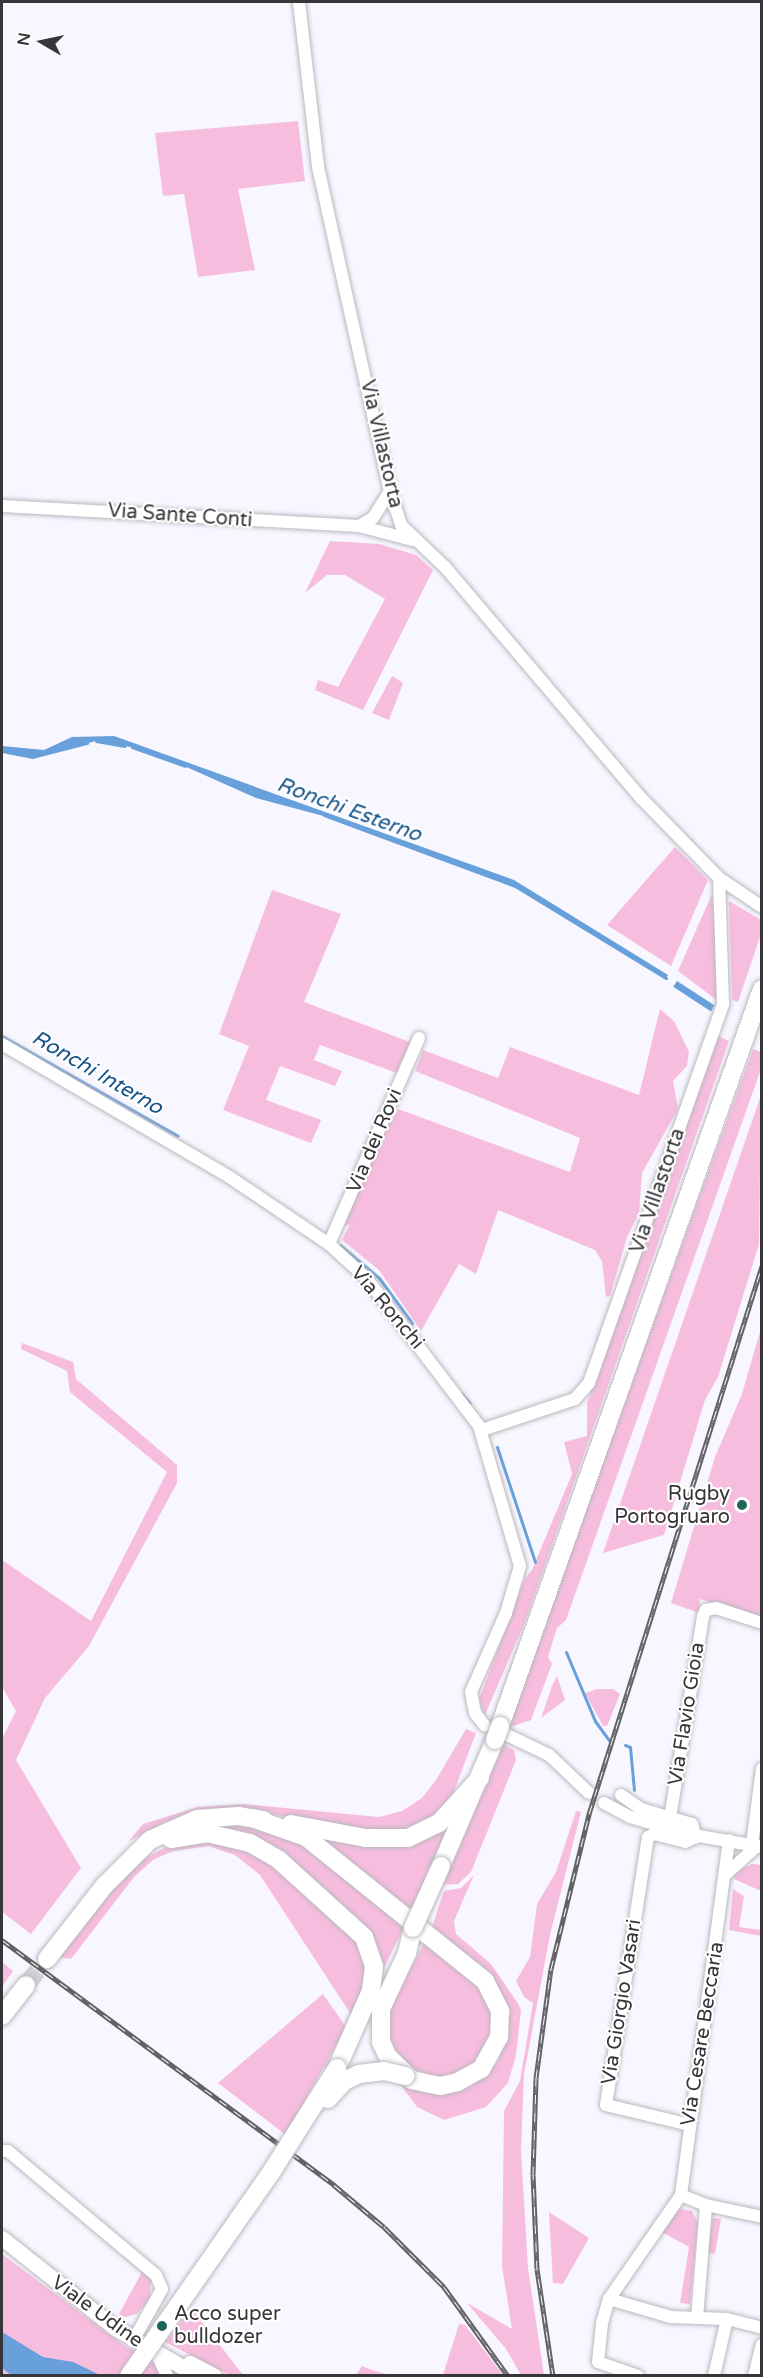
<!DOCTYPE html>
<html>
<head>
<meta charset="utf-8">
<style>
	body { margin:0 }
	#map { position:relative; width:763px; height:2377px; overflow:hidden; background:#f8f6fe; font-family:"Varela Round",sans-serif }
	div>[style] { position:absolute }
	[style*='--x'] { left:calc(var(--x)*1px); top:calc(var(--y)*1px); width:calc(var(--w)*1px); rotate:calc(var(--a)*1deg) }
	.green>* { inset:0; background:#f7bddf }
	.water>* { inset:0; background:#67a0da; transform-origin:0 0 }
	.stream>* { height:3px; margin:-1.5px; padding:0 1.5px; transform-origin:1.5px; border-radius:1.5px; background:#67a0da }
	.highway-tunnel>* { height:18px; margin-top:-9px; transform-origin:0; background:repeating-linear-gradient(90deg,#d1d0d7 0 18px,transparent 0 27px) }
	.roads { filter:drop-shadow(0 0 2px #bab8bf) drop-shadow(0 0 2px #bab8bf) }
	.minor>* { height:12px; margin:-6px; padding:0 6px; transform-origin:6px; border-radius:6px; background:#fff }
	.major>* { height:15px; margin:-7.5px; padding:0 7.5px; transform-origin:7.5px; border-radius:7.5px; background:#fff }
	.highway>* { height:18px; margin:-9px; padding:0 9px; transform-origin:9px; border-radius:9px; background:#fff }
	.rail>* { height:5px; margin-top:-2.5px; transform-origin:0; background:repeating-linear-gradient(90deg,#fff 0 9px,#636367 0 18px); box-sizing:border-box; border-block:2px solid #636367 }
	.bridges { filter:drop-shadow(0 0 2px #bab8bf) drop-shadow(0 0 2px #bab8bf) }
	.highway-bridge>* { height:18px; margin:-9px; padding:0 9px; transform-origin:9px; border-radius:9px; background:#fff }
	.dots>* { width:16px; height:16px; translate:-50% -50%; box-sizing:border-box; border:3px solid #fff; border-radius:50% }
	span { translate:-50% -50%; white-space:nowrap; text-align:center; line-height:1.15; -webkit-text-stroke:4.5px #fff; paint-order:stroke }
	.street-label { font-size:20px; color:#363639 }
	.poi-label { font-size:20px; color:#363639 }
	.right { translate:-100% -50%; text-align:right }
	.left { translate:0 -50%; text-align:left }
	.water-label { font-size:21px; color:#165389; font-style:italic }
	.frame { position:absolute; inset:0; border:3px solid #363639; pointer-events:none }
	.north { position:absolute; left:12px; top:12px; width:60px; height:60px; -webkit-text-stroke:4px #fff; paint-order:stroke; rotate:279deg; font-size:16px; font-weight:700; line-height:24px; text-align:center; color:#363639 }
	.north::after { content:''; display:block; margin:auto; width:21px; height:27px; background:#363639; clip-path:polygon(50% 0,100% 100%,50% 72%,0 100%) }
</style>
</head>
<body>
<div id="map">
	<div class="green">
		<i style="clip-path:polygon(298px 121px,305px 181px,238px 189px,255px 270px,198px 277px,184px 194px,163px 196px,155px 133px)"></i>
		<i style="clip-path:polygon(330px 541px,379px 544px,416px 555px,433px 570px,363px 710px,315px 690px,318px 680px,338px 687px,385px 599px,345px 575px,327px 575px,305px 593px)"></i>
		<i style="clip-path:polygon(392px 676px,403px 683px,389px 720px,372px 713px)"></i>
		<i style="clip-path:polygon(675px 847px,708px 880px,671px 966px,607px 925px)"></i>
		<i style="clip-path:polygon(272px 890px,341px 914px,304px 1002px,410px 1042px,397px 1073px,320px 1045px,314px 1060px,342px 1071px,335px 1086px,280px 1066px,266px 1100px,321px 1120px,311px 1143px,223px 1110px,249px 1046px,219px 1034px)"></i>
		<i style="clip-path:polygon(712px 894px,719px 973px,718px 1001px,678px 971px)"></i>
		<i style="clip-path:polygon(729px 901px,761px 920px,761px 934px,738px 1002px,732px 1000px)"></i>
		<i style="clip-path:polygon(660px 1009px,674px 1021px,689px 1052px,687px 1066px,673px 1081px,678px 1109px,642px 1173px,639px 1213px,627px 1237px,610px 1296px,606px 1297px,602px 1261px,595px 1250px,498px 1210px,476px 1274px,459px 1264px,421px 1331px,379px 1270px,342px 1240px,350px 1224px,344px 1226px,347px 1217px,389px 1118px,392px 1122px,398px 1109px,570px 1172px,580px 1138px,415px 1071px,423px 1050px,498px 1078px,510px 1047px,639px 1095px)"></i>
		<i style="clip-path:polygon(716px 1035px,729px 1041px,525px 1622px,485px 1715px,479px 1699px,525px 1578px,532px 1570px,572px 1474px,564px 1442px,587px 1436px,587px 1403px)"></i>
		<i style="clip-path:polygon(753px 1049px,761px 1052px,761px 1069px,566px 1620px,557px 1628px,548px 1657px,552px 1664px,531px 1720px,507px 1728px)"></i>
		<i style="clip-path:polygon(761px 1095px,759px 1244px,718px 1377px,705px 1400px,664px 1535px,603px 1553px)"></i>
		<i style="clip-path:polygon(761px 1328px,761px 1617px,700px 1599px,699px 1613px,671px 1603px,715px 1457px,742px 1394px)"></i>
		<i style="clip-path:polygon(22px 1343px,73px 1362px,76px 1379px,177px 1465px,177px 1483px,89px 1646px,45px 1698px,16px 1760px,81px 1868px,31px 1934px,2px 1912px,2px 1739px,16px 1711px,2px 1687px,2px 1560px,91px 1621px,167px 1472px,70px 1392px,67px 1371px,21px 1349px)"></i>
		<i style="clip-path:polygon(557px 1676px,565px 1700px,541px 1718px,552px 1686px)"></i>
		<i style="clip-path:polygon(597px 1689px,613px 1689px,620px 1694px,607px 1726px,603px 1726px,585px 1693px)"></i>
		<i style="clip-path:polygon(466px 1729px,476px 1733px,453px 1794px,440px 1813px,410px 1831px,387px 1835px,269px 1814px,203px 1812px,165px 1822px,128px 1842px,143px 1824px,198px 1807px,244px 1804px,379px 1817px,402px 1811px,422px 1798px,436px 1780px)"></i>
		<i style="clip-path:polygon(497px 1741px,514px 1750px,516px 1760px,471px 1872px,458px 1884px,438px 1885px)"></i>
		<i style="clip-path:polygon(576px 1811px,581px 1812px,550px 1935px,524px 2074px,521px 2151px,528px 2268px,544px 2375px,521px 2375px,506px 2349px,467px 2303px,512px 2329px,502px 2266px,504px 2111px,520px 2081px,533px 2003px,524px 1997px,516px 1981px,530px 1957px,537px 1904px,556px 1872px)"></i>
		<i style="clip-path:polygon(453px 1818px,410px 1912px,311px 1832px,388px 1843px)"></i>
		<i style="clip-path:polygon(245px 1822px,305px 1844px,405px 1925px,382px 1972px,374px 1940px,356px 1918px,215px 1830px,215px 1823px)"></i>
		<i style="clip-path:polygon(201px 1839px,226px 1841px,270px 1860px,360px 1940px,368px 1977px,352px 2016px,260px 1875px,235px 1855px,209px 1846px,173px 1851px,153px 1860px,134px 1877px,71px 1959px,59px 1957px,125px 1875px,145px 1858px,172px 1844px)"></i>
		<i style="clip-path:polygon(752px 1864px,761px 1865px,761px 1891px,734px 1879px,736px 1872px)"></i>
		<i style="clip-path:polygon(474px 1875px,454px 1921px,456px 1934px,491px 1964px,517px 2002px,521px 2010px,516px 2055px,508px 2083px,486px 2107px,444px 2120px,417px 2107px,398px 2081px,425px 2093px,443px 2095px,464px 2089px,497px 2063px,508px 2035px,508px 2011px,498px 1988px,431px 1930px,444px 1891px,461px 1888px)"></i>
		<i style="clip-path:polygon(733px 1889px,744px 1896px,739px 1927px,761px 1930px,761px 1936px,729px 1930px)"></i>
		<i style="clip-path:polygon(426px 1939px,474px 1978px,489px 2000px,494px 2030px,475px 2066px,444px 2079px,414px 2070px,396px 2053px,388px 2031px,389px 2010px)"></i>
		<i style="clip-path:polygon(2px 1962px,13px 1971px,2px 1987px)"></i>
		<i style="clip-path:polygon(323px 1994px,346px 2027px,286px 2135px,218px 2083px)"></i>
		<i style="clip-path:polygon(676px 2208px,692px 2211px,698px 2223px,690px 2304px,680px 2303px,689px 2247px,660px 2231px)"></i>
		<i style="clip-path:polygon(549px 2212px,589px 2238px,563px 2284px,553px 2283px)"></i>
		<i style="clip-path:polygon(713px 2218px,721px 2219px,715px 2254px,706px 2252px)"></i>
		<i style="clip-path:polygon(2px 2254px,126px 2347px,179px 2375px,2px 2375px)"></i>
		<i style="clip-path:polygon(143px 2270px,151px 2279px,150px 2298px,137px 2314px,125px 2317px,119px 2314px)"></i>
		<i style="clip-path:polygon(191px 2308px,243px 2375px,229px 2375px,165px 2342px)"></i>
		<i style="clip-path:polygon(459px 2324px,465px 2325px,503px 2375px,443px 2375px)"></i>
		<i style="clip-path:polygon(362px 2366px,372px 2370px,386px 2374px,356px 2375px)"></i>
	</div>
	<div class="water">
		<i style="clip-path:polygon(114px 736px,514px 880px,668px 975px,666px 978px,515px 886px,346px 822px,256px 798px,182px 765px,131px 747px,96px 741px,32px 757px,2px 751px,2px 746px,44px 750px,72px 737px)"></i>
		<i style="left:677px;top:981px;width:45px;height:7px;rotate:33deg"></i>
		<i style="clip-path:polygon(2px 2332px,43px 2357px,73px 2362px,100px 2375px,11px 2375px,2px 2368px)"></i>
	</div>
	<div class="stream">
		<i style="--x:96;--y:741;--w:29;--a:10"></i>
		<i style="--x:132;--y:747;--w:56;--a:19.7"></i>
		<i style="--x:2;--y:751;--w:31;--a:11"></i>
		<i style="--x:32;--y:757;--w:57;--a:-14.3"></i>
		<i style="--x:324;--y:815;--w:204;--a:20.4"></i>
		<i style="--x:515;--y:886;--w:177;--a:31.4"></i>
		<i style="--x:2;--y:1036;--w:202;--a:29.6"></i>
		<i style="--x:340;--y:1245;--w:51;--a:40.2"></i>
		<i style="--x:379;--y:1278;--w:56;--a:53.7"></i>
		<i style="--x:461;--y:1393;--w:13;--a:48"></i>
		<i style="--x:497;--y:1447;--w:121;--a:71.7"></i>
		<i style="--x:566;--y:1652;--w:75;--a:67.2"></i>
		<i style="--x:595;--y:1721;--w:24;--a:54"></i>
		<i style="--x:625;--y:1745;--w:5;--a:22"></i>
		<i style="--x:630;--y:1747;--w:43;--a:84.7"></i>
	</div>
	<div class="highway-tunnel">
		<i style="--x:26;--y:1985;--w:33;--a:-51"></i>
	</div>
	<div class="roads">
		<div class="minor">
			<i style="--x:299;--y:2;--w:166;--a:83.4"></i>
			<i style="--x:318;--y:167;--w:332;--a:77.5"></i>
			<i style="--x:390;--y:491;--w:36;--a:72"></i>
			<i style="--x:401;--y:525;--w:61;--a:43.7"></i>
			<i style="--x:445;--y:567;--w:303;--a:49.7"></i>
			<i style="--x:641;--y:798;--w:112;--a:45.7"></i>
			<i style="--x:719;--y:878;--w:52;--a:34"></i>
			<i style="--x:2;--y:506;--w:358;--a:3.2"></i>
			<i style="--x:359;--y:526;--w:55;--a:14.8"></i>
			<i style="--x:359;--y:526;--w:16;--a:-30"></i>
			<i style="--x:373;--y:518;--w:32;--a:-58"></i>
			<i style="--x:2;--y:1044;--w:265;--a:30.3"></i>
			<i style="--x:231;--y:1178;--w:118;--a:34"></i>
			<i style="--x:329;--y:1244;--w:52;--a:42.6"></i>
			<i style="--x:367;--y:1279;--w:185;--a:52.7"></i>
			<i style="--x:479;--y:1426;--w:146;--a:73.7"></i>
			<i style="--x:520;--y:1566;--w:49;--a:106.6"></i>
			<i style="--x:506;--y:1613;--w:86;--a:113.9"></i>
			<i style="--x:471;--y:1692;--w:21;--a:79"></i>
			<i style="--x:475;--y:1713;--w:16;--a:52"></i>
			<i style="--x:329;--y:1244;--w:225;--a:-66.4"></i>
			<i style="--x:482;--y:1430;--w:98;--a:-18.4"></i>
			<i style="--x:575;--y:1399;--w:21;--a:-49"></i>
			<i style="--x:589;--y:1383;--w:402;--a:-70.5"></i>
			<i style="--x:723;--y:1004;--w:126;--a:-91.8"></i>
			<i style="--x:505;--y:1734;--w:49;--a:25.5"></i>
			<i style="--x:549;--y:1755;--w:55;--a:43.5"></i>
			<i style="--x:621;--y:1795;--w:24;--a:35"></i>
			<i style="--x:641;--y:1809;--w:53;--a:16.4"></i>
			<i style="--x:692;--y:1824;--w:14;--a:73"></i>
			<i style="--x:604;--y:1803;--w:30;--a:28"></i>
			<i style="--x:630;--y:1817;--w:60;--a:16.3"></i>
			<i style="--x:688;--y:1834;--w:75;--a:10"></i>
			<i style="--x:670;--y:1818;--w:205;--a:-80.7"></i>
			<i style="--x:703;--y:1616;--w:7;--a:-63"></i>
			<i style="--x:706;--y:1610;--w:10;--a:-11"></i>
			<i style="--x:716;--y:1608;--w:48;--a:18.1"></i>
			<i style="--x:752;--y:1844;--w:76;--a:-82.4"></i>
			<i style="--x:726;--y:1874;--w:42;--a:-42.1"></i>
			<i style="--x:690;--y:2125;--w:86;--a:-166.6"></i>
			<i style="--x:606;--y:2105;--w:271;--a:-81.1"></i>
			<i style="--x:648;--y:1837;--w:7;--a:-27"></i>
			<i style="--x:654;--y:1834;--w:32;--a:14"></i>
			<i style="--x:685;--y:1842;--w:12;--a:-24"></i>
			<i style="--x:2;--y:2151;--w:6;--a:0"></i>
			<i style="--x:8;--y:2151;--w:193;--a:40"></i>
			<i style="--x:156;--y:2275;--w:15;--a:67"></i>
			<i style="--x:162;--y:2289;--w:60;--a:119.1"></i>
			<i style="--x:681;--y:2195;--w:358;--a:-82.3"></i>
			<i style="--x:681;--y:2195;--w:27;--a:22"></i>
			<i style="--x:706;--y:2205;--w:57;--a:12.1"></i>
			<i style="--x:609;--y:2299;--w:65;--a:16.2"></i>
			<i style="--x:671;--y:2317;--w:56;--a:2"></i>
			<i style="--x:727;--y:2319;--w:36;--a:14"></i>
			<i style="--x:697;--y:2318;--w:113;--a:-85.4"></i>
			<i style="--x:156;--y:2353;--w:25;--a:64"></i>
			<i style="--x:638;--y:2376;--w:42;--a:-160.7"></i>
			<i style="--x:598;--y:2362;--w:39;--a:-84"></i>
			<i style="--x:602;--y:2323;--w:25;--a:-74"></i>
			<i style="--x:609;--y:2299;--w:126;--a:-55.3"></i>
			<i style="--x:714;--y:2376;--w:58;--a:-77.2"></i>
			<i style="--x:754;--y:2376;--w:32;--a:-76"></i>
		</div>
		<div class="major">
			<i style="--x:2;--y:2238;--w:144;--a:38.5"></i>
			<i style="--x:115;--y:2328;--w:96;--a:30"></i>
			<i style="--x:190;--y:2363;--w:27;--a:28"></i>
		</div>
		<div class="highway">
			<i style="--x:500;--y:1726;--w:782;--a:-70.43"></i>
			<i style="--x:252;--y:1818;--w:57;--a:19.4"></i>
			<i style="--x:306;--y:1837;--w:230;--a:38.8"></i>
			<i style="--x:485;--y:1981;--w:34;--a:63"></i>
			<i style="--x:500;--y:2011;--w:26;--a:92"></i>
			<i style="--x:499;--y:2037;--w:37;--a:119"></i>
			<i style="--x:481;--y:2069;--w:26;--a:151"></i>
			<i style="--x:458;--y:2082;--w:18;--a:167"></i>
			<i style="--x:440;--y:2086;--w:29;--a:-168"></i>
			<i style="--x:412;--y:2080;--w:33;--a:-136"></i>
			<i style="--x:388;--y:2057;--w:17;--a:-115"></i>
			<i style="--x:381;--y:2042;--w:33;--a:-90"></i>
			<i style="--x:381;--y:2009;--w:62;--a:-65.1"></i>
			<i style="--x:407;--y:1953;--w:26;--a:-77"></i>
			<i style="--x:291;--y:1824;--w:76;--a:10.6"></i>
			<i style="--x:366;--y:1838;--w:42;--a:0"></i>
			<i style="--x:408;--y:1838;--w:34;--a:-26"></i>
			<i style="--x:439;--y:1823;--w:61;--a:-47.7"></i>
			<i style="--x:171;--y:1839;--w:36;--a:-9"></i>
			<i style="--x:207;--y:1833;--w:44;--a:13.1"></i>
			<i style="--x:250;--y:1843;--w:34;--a:30"></i>
			<i style="--x:279;--y:1860;--w:115;--a:42.2"></i>
			<i style="--x:364;--y:1937;--w:31;--a:71"></i>
			<i style="--x:374;--y:1966;--w:25;--a:97"></i>
			<i style="--x:371;--y:1991;--w:84;--a:113.8"></i>
			<i style="--x:441;--y:1866;--w:137;--a:-66.8"></i>
			<i style="--x:47;--y:1959;--w:93;--a:-52"></i>
			<i style="--x:104;--y:1886;--w:65;--a:-45"></i>
			<i style="--x:150;--y:1840;--w:51;--a:-24.1"></i>
			<i style="--x:197;--y:1819;--w:41;--a:-4.2"></i>
			<i style="--x:238;--y:1816;--w:26;--a:9"></i>
			<i style="--x:2;--y:2016;--w:39;--a:-52"></i>
		</div>
	</div>
	<div class="rail">
		<i style="--x:2;--y:1940;--w:413;--a:36.4"></i>
		<i style="--x:334;--y:2185;--w:65;--a:40"></i>
		<i style="--x:384;--y:2227;--w:85;--a:45"></i>
		<i style="--x:444;--y:2287;--w:110;--a:54.3"></i>
		<i style="--x:553;--y:2376;--w:108;--a:-98.5"></i>
		<i style="--x:537;--y:2269;--w:94;--a:-92.4"></i>
		<i style="--x:533;--y:2175;--w:97;--a:-88.2"></i>
		<i style="--x:536;--y:2078;--w:110;--a:-82.2"></i>
		<i style="--x:551;--y:1969;--w:160;--a:-76.2"></i>
		<i style="--x:589;--y:1814;--w:575;--a:-72.48"></i>
	</div>
	<div class="bridges">
		<div class="highway-bridge">
			<i style="--x:495;--y:1740;--w:15;--a:-70"></i>
			<i style="--x:413;--y:1928;--w:68;--a:-65.7"></i>
			<i style="--x:328;--y:2099;--w:24;--a:-48"></i>
			<i style="--x:344;--y:2081;--w:17;--a:-25"></i>
			<i style="--x:359;--y:2074;--w:25;--a:-7"></i>
			<i style="--x:384;--y:2071;--w:22;--a:13"></i>
			<i style="--x:129;--y:2376;--w:250;--a:-55.1"></i>
			<i style="--x:272;--y:2171;--w:122;--a:-57.7"></i>
		</div>
	</div>
	<div class="dots">
		<i style="left:742px;top:1505px;background:#1e655a"></i>
		<i style="left:162px;top:2326px;background:#1e655a"></i>
	</div>
	<div class="street-label">
		<span style="left:381px;top:444px;rotate:77deg">Via Villastorta</span>
		<span style="left:180px;top:516px;rotate:4deg">Via Sante Conti</span>
		<span style="left:375px;top:1141px;rotate:-67deg">Via dei Rovi</span>
		<span style="left:658px;top:1191px;rotate:-71deg">Via Villastorta</span>
		<span style="left:387px;top:1308px;rotate:50deg">Via Ronchi</span>
		<span style="left:687px;top:1714px;rotate:-81deg">Via Flavio Gioia</span>
		<span style="left:622px;top:2002px;rotate:-81deg">Via Giorgio Vasari</span>
		<span style="left:703px;top:2034px;rotate:-81deg">Via Cesare Beccaria</span>
		<span style="left:97px;top:2312px;rotate:36deg">Viale Udine</span>
	</div>
	<div class="poi-label">
		<span class="right" style="left:730px;top:1506px">Rugby<br>Portogruaro</span>
		<span class="left" style="left:174px;top:2326px">Acco super<br>bulldozer</span>
	</div>
	<div class="water-label">
		<span style="left:349px;top:810px;rotate:20deg">Ronchi Esterno</span>
		<span style="left:97px;top:1073px;rotate:30deg">Ronchi Interno</span>
	</div>
	<div class="frame"></div>
	<div class="north">N</div>
</div>
</body>
</html>
